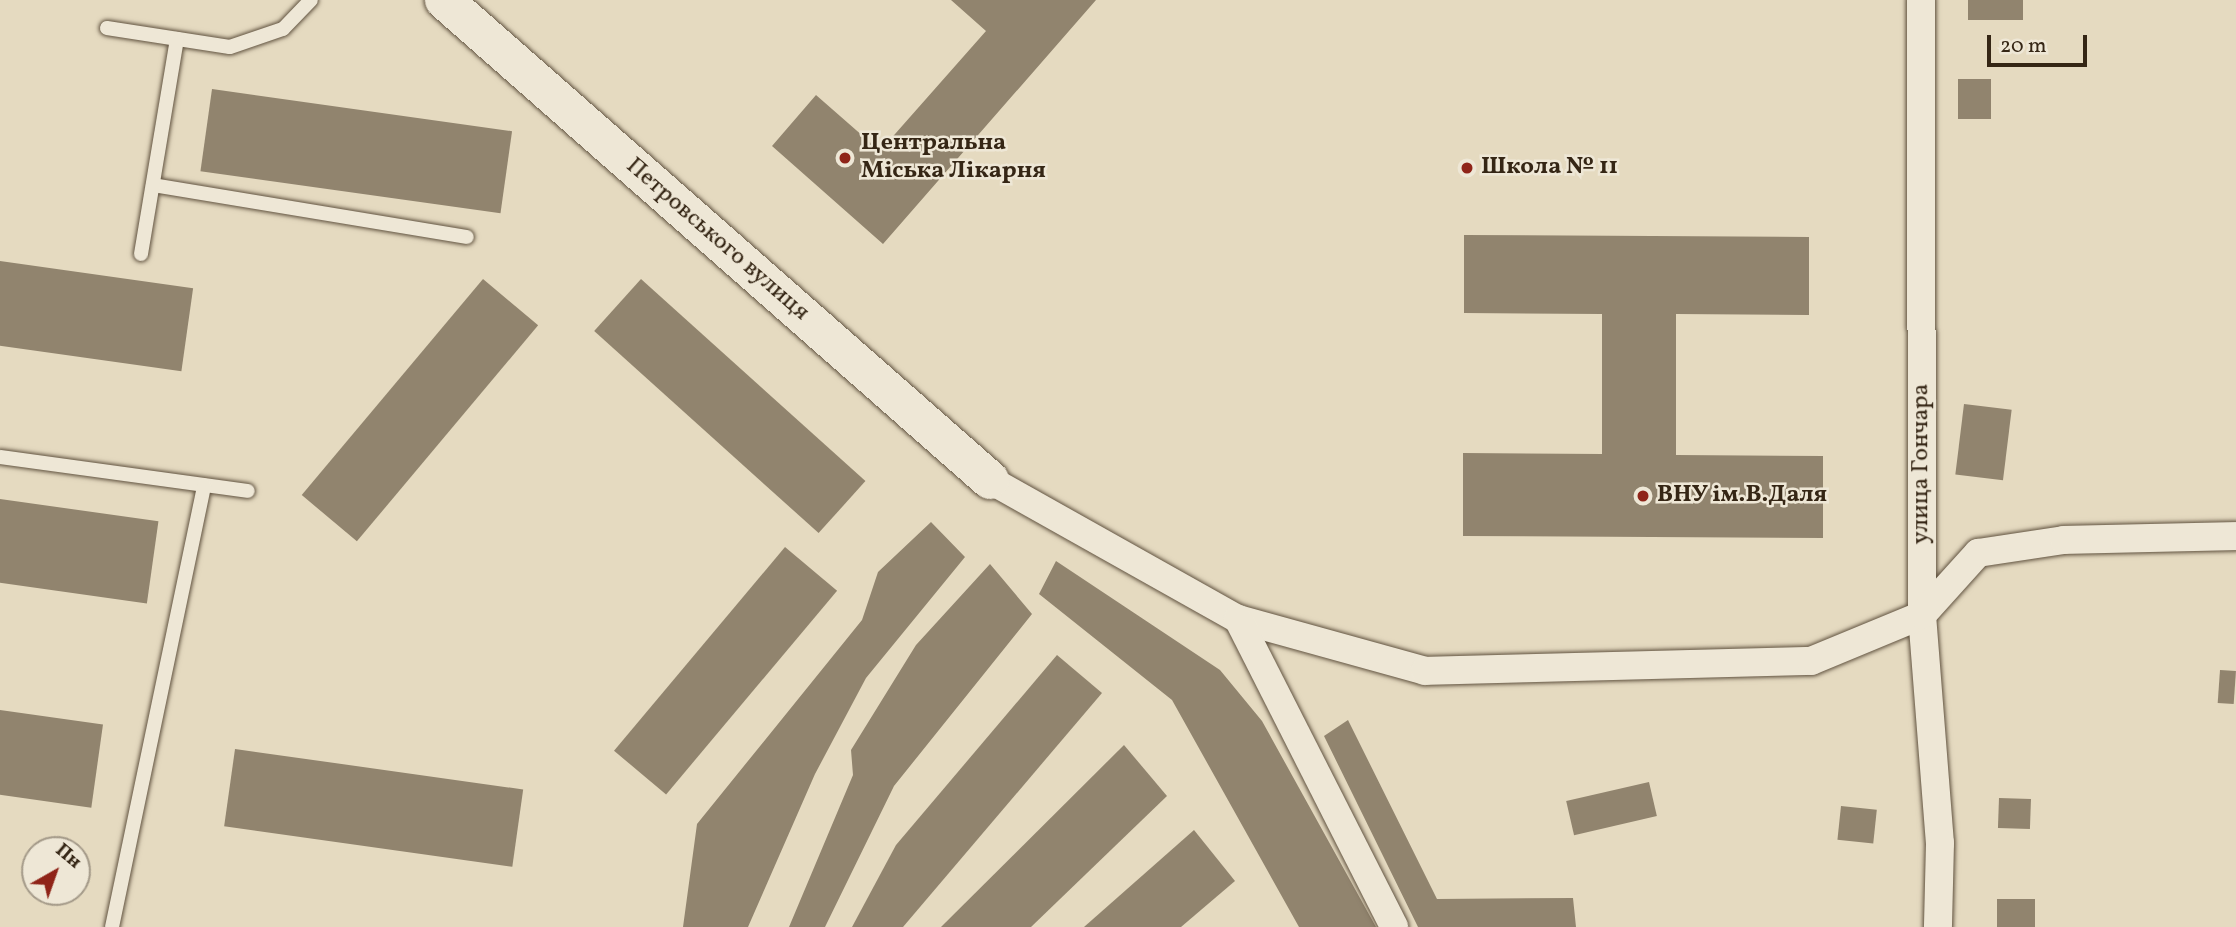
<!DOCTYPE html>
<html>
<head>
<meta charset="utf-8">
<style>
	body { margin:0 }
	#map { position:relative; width:2236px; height:927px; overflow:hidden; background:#e5dac0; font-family:Vollkorn,serif }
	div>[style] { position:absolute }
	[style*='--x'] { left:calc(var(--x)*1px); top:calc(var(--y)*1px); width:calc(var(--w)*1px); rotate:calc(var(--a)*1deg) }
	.building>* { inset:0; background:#91846e; transform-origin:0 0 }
	.roads { filter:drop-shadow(0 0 2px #615340) drop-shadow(0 0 2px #615340) }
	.lane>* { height:14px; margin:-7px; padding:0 7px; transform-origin:7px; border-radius:7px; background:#eee7d6 }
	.street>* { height:28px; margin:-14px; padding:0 14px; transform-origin:14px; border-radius:14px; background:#eee7d6 }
	.secondary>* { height:38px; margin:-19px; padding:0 19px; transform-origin:19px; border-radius:19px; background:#eee7d6 }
	.dots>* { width:19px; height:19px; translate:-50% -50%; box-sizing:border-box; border:4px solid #eee7d6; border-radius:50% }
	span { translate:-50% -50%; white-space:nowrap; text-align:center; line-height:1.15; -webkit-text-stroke:5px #eee7d6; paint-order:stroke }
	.poi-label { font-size:24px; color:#352615; font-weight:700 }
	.left { translate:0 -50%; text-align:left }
	.street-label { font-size:24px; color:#352615 }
	.north { position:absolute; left:21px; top:836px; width:70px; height:70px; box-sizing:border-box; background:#eee7d6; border:2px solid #a49a89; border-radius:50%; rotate:40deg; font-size:19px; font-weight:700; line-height:28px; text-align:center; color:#352615 }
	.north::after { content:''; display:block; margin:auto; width:24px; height:32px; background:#8f2418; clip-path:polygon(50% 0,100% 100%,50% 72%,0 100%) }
	.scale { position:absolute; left:1987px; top:35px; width:100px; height:32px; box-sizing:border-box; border:4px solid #352615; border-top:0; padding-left:9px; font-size:21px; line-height:24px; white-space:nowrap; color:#352615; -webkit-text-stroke:5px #eee7d6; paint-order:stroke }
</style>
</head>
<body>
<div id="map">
	<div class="building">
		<i style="clip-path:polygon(951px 0,1096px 0,883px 244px,772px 146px,816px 95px,880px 151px,986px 31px)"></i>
		<i style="left:1968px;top:0;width:55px;height:20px"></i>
		<i style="left:1958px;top:79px;width:33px;height:40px"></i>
		<i style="left:212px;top:89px;width:303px;height:83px;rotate:8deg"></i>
		<i style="clip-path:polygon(1464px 235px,1809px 237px,1809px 315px,1676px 314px,1676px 455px,1823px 456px,1823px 538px,1463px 536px,1463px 453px,1602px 454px,1602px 314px,1464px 313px)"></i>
		<i style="left:0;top:261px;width:195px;height:84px;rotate:8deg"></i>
		<i style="left:483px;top:279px;width:72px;height:282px;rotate:40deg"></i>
		<i style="left:641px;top:279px;width:302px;height:70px;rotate:42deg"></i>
		<i style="left:1964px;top:404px;width:48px;height:71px;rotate:7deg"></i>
		<i style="left:0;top:499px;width:160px;height:83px;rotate:8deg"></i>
		<i style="clip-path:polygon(931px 522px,965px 557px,866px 678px,815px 774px,748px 927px,683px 927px,697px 824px,862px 620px,878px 572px)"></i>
		<i style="left:785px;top:547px;width:68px;height:266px;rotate:40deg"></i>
		<i style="clip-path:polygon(1056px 561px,1220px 670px,1262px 721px,1376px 927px,1299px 927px,1172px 700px,1039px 594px)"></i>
		<i style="clip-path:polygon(990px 564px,1032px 614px,894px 786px,825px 927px,789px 927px,853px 775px,851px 750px,916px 645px)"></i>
		<i style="clip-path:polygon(1057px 655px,1102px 693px,903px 927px,852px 927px,896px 845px)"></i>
		<i style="left:2220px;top:670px;width:16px;height:33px;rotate:4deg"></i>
		<i style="left:0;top:710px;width:104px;height:84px;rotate:8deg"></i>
		<i style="clip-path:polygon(1348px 720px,1437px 899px,1573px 898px,1576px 927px,1418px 927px,1324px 736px)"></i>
		<i style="clip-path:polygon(1124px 745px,1167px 796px,1031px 927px,941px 927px)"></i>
		<i style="left:235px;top:749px;width:291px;height:78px;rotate:8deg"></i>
		<i style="left:1649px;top:782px;width:35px;height:85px;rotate:77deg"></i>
		<i style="left:1999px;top:798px;width:32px;height:30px;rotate:2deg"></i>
		<i style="left:1841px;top:806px;width:36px;height:34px;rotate:6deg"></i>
		<i style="clip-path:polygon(1194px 830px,1235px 881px,1181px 927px,1084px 927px)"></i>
		<i style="left:1997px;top:899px;width:38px;height:28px"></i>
	</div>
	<div class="roads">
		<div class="lane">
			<i style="--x:107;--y:28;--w:124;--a:8.8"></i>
			<i style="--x:230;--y:47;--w:56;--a:-18.8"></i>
			<i style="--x:283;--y:29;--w:40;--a:-46"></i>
			<i style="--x:153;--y:185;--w:318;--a:9.4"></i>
			<i style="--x:141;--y:254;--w:218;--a:-80.5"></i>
			<i style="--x:0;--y:457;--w:250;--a:7.8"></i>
			<i style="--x:112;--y:927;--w:451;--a:-78.2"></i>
		</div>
		<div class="street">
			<i style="--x:1921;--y:0;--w:615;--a:89.91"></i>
			<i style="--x:1922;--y:615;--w:229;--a:85.5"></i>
			<i style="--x:1940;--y:843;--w:84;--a:91.4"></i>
			<i style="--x:990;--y:480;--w:284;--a:29.3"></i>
			<i style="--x:1238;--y:619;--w:194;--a:15.5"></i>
			<i style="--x:1425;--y:671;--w:386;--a:-1.5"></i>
			<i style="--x:1811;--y:661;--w:120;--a:-22.5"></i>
			<i style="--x:1922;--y:615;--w:84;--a:-47.9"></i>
			<i style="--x:1978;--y:553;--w:87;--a:-8.6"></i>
			<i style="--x:2064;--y:540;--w:172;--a:-1.3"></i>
			<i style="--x:1238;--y:619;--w:345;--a:63.1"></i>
		</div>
		<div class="secondary">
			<i style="--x:444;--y:0;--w:727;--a:41.32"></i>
		</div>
	</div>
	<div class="dots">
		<i style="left:845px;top:158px;background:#8f2418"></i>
		<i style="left:1467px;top:168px;background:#8f2418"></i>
		<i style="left:1643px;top:496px;background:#8f2418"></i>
	</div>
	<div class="poi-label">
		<span class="left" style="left:861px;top:158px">Центральна<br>Міська Лікарня</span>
		<span class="left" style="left:1481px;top:168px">Школа № 11</span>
		<span class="left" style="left:1657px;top:496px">ВНУ ім.В.Даля</span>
	</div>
	<div class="street-label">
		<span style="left:717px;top:240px;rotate:41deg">Петровського вулиця</span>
		<span style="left:1922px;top:464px;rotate:-90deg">улица Гончара</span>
	</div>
	<div class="north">Пн</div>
	<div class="scale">20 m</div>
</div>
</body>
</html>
